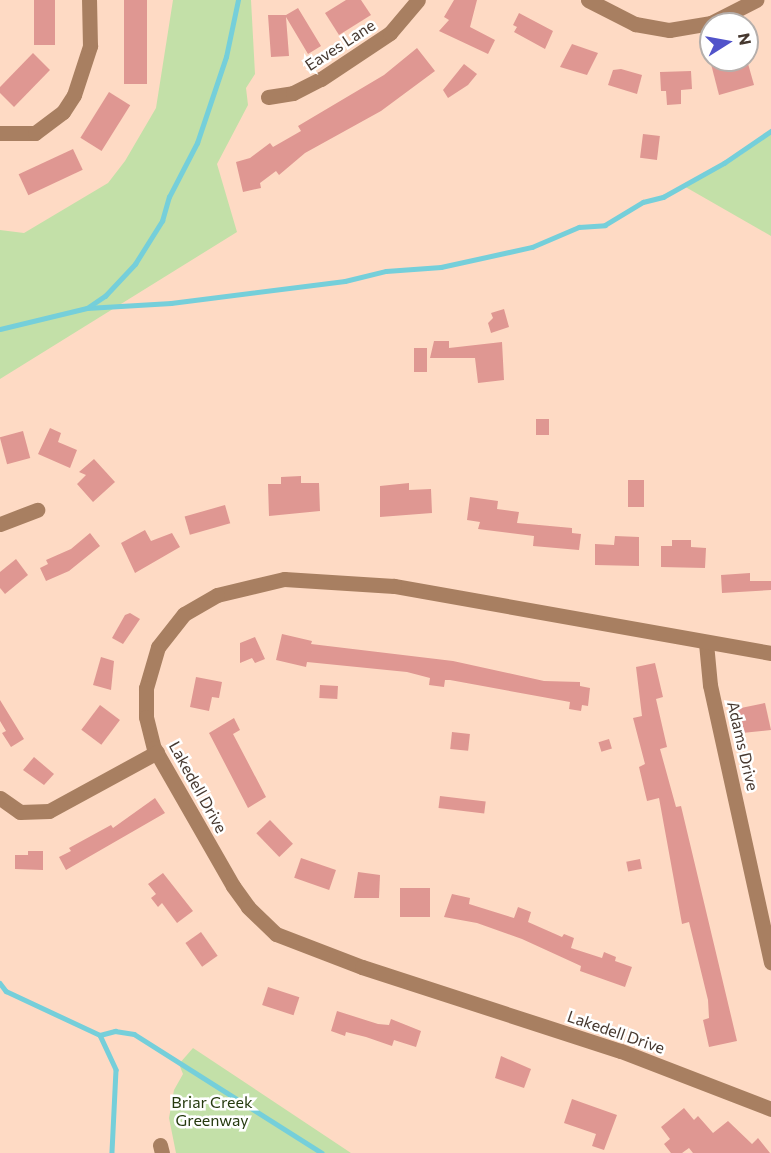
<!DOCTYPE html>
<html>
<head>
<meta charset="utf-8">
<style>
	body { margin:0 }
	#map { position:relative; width:771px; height:1153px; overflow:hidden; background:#fedac4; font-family:Commissioner,sans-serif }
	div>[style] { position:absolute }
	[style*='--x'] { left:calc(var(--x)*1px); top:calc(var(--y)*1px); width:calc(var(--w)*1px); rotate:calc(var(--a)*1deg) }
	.green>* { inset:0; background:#c3e0a8 }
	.stream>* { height:4.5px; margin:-2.25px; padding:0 2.25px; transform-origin:2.25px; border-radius:2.25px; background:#75cfda }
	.building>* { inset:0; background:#df9792; transform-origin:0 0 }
	.minor>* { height:15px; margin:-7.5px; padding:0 7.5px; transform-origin:7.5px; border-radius:7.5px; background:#a87f61 }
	span { translate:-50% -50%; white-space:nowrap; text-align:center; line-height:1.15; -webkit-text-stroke:5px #fff; paint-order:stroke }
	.street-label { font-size:16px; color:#46382f }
	.park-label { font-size:16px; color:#263a0f }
	.north { position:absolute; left:699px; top:12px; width:60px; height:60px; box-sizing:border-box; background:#fff; border:2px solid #b5afac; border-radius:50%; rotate:79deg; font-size:16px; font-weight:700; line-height:24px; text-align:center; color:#46382f }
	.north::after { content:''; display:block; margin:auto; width:21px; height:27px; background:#5153ca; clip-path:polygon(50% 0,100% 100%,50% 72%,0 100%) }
</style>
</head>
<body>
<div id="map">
	<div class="green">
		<i style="clip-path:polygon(173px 0,251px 0,255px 74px,246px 88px,248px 105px,217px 164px,237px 232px,0 379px,0 230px,24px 233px,108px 183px,125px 161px,156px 108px)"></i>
		<i style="clip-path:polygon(771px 132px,771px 236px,682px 185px,741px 155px)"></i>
		<i style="clip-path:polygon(193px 1048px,351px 1153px,176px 1153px,169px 1118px,174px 1090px,183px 1074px,179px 1064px)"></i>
	</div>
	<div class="stream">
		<i style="--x:87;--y:308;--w:84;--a:-3.4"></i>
		<i style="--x:171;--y:303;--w:175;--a:-7.2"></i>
		<i style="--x:345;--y:281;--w:42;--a:-13.7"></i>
		<i style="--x:386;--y:271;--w:55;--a:-4.2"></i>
		<i style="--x:441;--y:267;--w:93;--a:-12.4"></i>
		<i style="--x:532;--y:247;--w:51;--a:-23.1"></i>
		<i style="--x:579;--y:227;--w:26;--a:-4"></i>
		<i style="--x:605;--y:225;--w:44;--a:-31.2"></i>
		<i style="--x:643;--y:202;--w:21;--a:-14"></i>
		<i style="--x:663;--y:197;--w:70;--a:-29.1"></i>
		<i style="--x:724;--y:163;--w:57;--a:-34.2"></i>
		<i style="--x:0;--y:329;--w:89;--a:-13.6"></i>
		<i style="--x:87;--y:308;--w:22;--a:-34"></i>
		<i style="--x:105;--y:296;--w:44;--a:-46.8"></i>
		<i style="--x:135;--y:264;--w:51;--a:-57.9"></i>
		<i style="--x:162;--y:221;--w:25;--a:-74"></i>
		<i style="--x:169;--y:197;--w:61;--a:-62.6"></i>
		<i style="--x:197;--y:143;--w:91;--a:-71.4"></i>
		<i style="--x:226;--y:57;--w:58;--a:-78.1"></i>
		<i style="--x:0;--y:983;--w:10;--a:53"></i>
		<i style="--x:6;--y:991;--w:104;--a:25.1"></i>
		<i style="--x:100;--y:1035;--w:16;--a:-15"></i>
		<i style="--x:115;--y:1031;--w:19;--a:9"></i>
		<i style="--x:134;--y:1034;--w:222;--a:32.3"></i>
		<i style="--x:100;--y:1035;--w:38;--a:65"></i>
		<i style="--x:116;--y:1070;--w:83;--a:92.8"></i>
	</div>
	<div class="building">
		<i style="left:34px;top:0;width:21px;height:45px"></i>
		<i style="left:124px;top:0;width:23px;height:84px"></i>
		<i style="clip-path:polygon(346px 0,361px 0,371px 15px,339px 35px,325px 13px)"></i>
		<i style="clip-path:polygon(454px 0,477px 0,470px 27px,495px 40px,488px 54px,439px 31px,449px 20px,444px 17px)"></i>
		<i style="clip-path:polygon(298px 8px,321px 46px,308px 54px,286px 17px,289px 56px,271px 57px,268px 15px,286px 15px)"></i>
		<i style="clip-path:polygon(519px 13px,553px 31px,545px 49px,514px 32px,517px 27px,513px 25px)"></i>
		<i style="clip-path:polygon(572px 44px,598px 53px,587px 75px,560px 67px)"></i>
		<i style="clip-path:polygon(417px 48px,435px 71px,381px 111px,305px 153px,279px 175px,276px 171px,260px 183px,261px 188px,243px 192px,236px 162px,250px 158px,270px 143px,273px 147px,301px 131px,298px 126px,384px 75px)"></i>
		<i style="clip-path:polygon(33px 53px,50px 70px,14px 107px,0 93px,0 87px)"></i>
		<i style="clip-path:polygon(726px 60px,747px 60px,754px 85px,719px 95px,711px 64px)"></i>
		<i style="clip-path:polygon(464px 64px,477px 74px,468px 85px,448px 98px,443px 90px)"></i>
		<i style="clip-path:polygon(621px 69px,642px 75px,637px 94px,608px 85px,613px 70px)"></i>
		<i style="clip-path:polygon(691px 71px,692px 89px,681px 90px,681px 104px,667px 105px,666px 91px,661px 91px,660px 72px)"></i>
		<i style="left:109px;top:92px;width:25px;height:54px;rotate:32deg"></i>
		<i style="left:643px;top:134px;width:17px;height:24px;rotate:7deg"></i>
		<i style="left:73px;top:149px;width:23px;height:60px;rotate:65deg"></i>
		<i style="clip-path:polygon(504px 309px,509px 327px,491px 333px,488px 323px,493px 318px,491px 313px)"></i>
		<i style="clip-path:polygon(434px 341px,449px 341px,449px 348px,502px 342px,504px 380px,478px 383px,475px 358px,430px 358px)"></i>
		<i style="left:414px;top:348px;width:13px;height:24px"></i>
		<i style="left:536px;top:419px;width:13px;height:16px"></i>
		<i style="clip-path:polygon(50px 428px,61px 433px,58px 442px,77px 450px,70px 468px,38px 454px)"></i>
		<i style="left:23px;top:431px;width:28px;height:24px;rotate:75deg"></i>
		<i style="clip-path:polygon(94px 459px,115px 482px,93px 502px,77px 484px,86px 475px,79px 472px)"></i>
		<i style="clip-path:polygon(301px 476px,301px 483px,319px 483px,320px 511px,269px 516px,268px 484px,281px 484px,281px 477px)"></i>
		<i style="left:628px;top:480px;width:16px;height:27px"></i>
		<i style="clip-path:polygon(409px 483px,409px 490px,431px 489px,432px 513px,380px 517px,380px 486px)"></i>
		<i style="clip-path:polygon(470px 497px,498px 501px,497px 509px,519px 512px,517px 523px,572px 528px,572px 533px,581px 534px,579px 550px,533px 546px,534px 536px,478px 529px,480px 522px,467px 520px)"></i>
		<i style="left:225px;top:505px;width:19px;height:42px;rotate:74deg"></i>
		<i style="clip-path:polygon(145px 530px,151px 541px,172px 533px,180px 547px,135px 573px,121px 543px)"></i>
		<i style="clip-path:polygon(90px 533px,100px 546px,69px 571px,46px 581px,40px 568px,48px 564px,46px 560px,71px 549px)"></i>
		<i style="clip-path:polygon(615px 536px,639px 537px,639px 566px,595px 565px,595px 544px,614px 545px)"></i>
		<i style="clip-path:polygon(672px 540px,691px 540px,691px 547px,706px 548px,705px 568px,661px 567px,661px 546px,672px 546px)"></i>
		<i style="clip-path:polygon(16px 559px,28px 575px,5px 594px,0 588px,0 572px)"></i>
		<i style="clip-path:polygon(750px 573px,750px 581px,771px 581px,771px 590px,722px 593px,721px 575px)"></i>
		<i style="clip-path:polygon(130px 613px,140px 619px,123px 644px,112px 638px,125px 615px)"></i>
		<i style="clip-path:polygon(282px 634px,312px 641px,311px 644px,453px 661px,544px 681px,580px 682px,580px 686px,590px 688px,588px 706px,582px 705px,581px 711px,569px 709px,570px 702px,450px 680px,445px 680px,444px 687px,429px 685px,430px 678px,407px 672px,307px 662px,306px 667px,276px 660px)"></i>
		<i style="clip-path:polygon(255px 637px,265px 659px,255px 663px,252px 658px,240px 663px,240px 643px)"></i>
		<i style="clip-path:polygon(101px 657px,114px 661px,111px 690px,93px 685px)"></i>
		<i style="clip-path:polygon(655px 663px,663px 697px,656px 699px,667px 747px,660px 749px,676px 807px,681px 806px,737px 1041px,709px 1047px,703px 1020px,709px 1018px,708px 1000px,689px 922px,682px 924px,659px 798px,647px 801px,639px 767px,645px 764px,633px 718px,642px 716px,636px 667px)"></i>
		<i style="clip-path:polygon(196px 677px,222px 682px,219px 698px,212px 697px,209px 711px,190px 707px)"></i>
		<i style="left:320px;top:685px;width:18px;height:13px;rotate:3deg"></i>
		<i style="clip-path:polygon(0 700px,24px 739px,11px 747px,2px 733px,6px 731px,0 721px)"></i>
		<i style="clip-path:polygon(765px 703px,771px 730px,742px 733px,736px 709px)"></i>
		<i style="left:100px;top:705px;width:25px;height:31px;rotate:37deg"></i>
		<i style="clip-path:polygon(234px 718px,240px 730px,233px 734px,266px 797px,248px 808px,209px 733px)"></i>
		<i style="left:452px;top:732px;width:18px;height:17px;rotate:6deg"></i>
		<i style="left:609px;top:739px;width:10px;height:11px;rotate:73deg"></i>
		<i style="clip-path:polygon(34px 757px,54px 774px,44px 785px,23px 770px)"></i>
		<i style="left:440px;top:796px;width:46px;height:12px;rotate:7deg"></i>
		<i style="clip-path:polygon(155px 798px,165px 813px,66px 870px,59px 857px,71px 851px,69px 848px,111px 825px,113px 828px)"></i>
		<i style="left:270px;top:820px;width:33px;height:19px;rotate:46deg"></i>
		<i style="clip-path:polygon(28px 851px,43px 851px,43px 870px,15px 869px,15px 855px,28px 855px)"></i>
		<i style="left:301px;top:858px;width:37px;height:21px;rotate:19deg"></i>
		<i style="left:640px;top:859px;width:10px;height:14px;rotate:79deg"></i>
		<i style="clip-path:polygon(358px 872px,380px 875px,379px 898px,354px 898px)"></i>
		<i style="clip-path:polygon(163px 873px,193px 911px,177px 923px,162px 903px,158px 907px,151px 898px,156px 894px,148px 884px)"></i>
		<i style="left:400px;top:888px;width:30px;height:29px"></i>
		<i style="clip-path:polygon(452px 894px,470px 898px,469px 904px,514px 918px,518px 907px,531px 912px,528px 922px,562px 937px,564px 934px,574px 938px,571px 948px,602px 958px,604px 952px,616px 957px,615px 961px,632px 967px,625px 987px,580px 971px,581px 966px,522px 939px,477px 923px,444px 917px)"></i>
		<i style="left:201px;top:932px;width:29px;height:19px;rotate:55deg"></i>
		<i style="left:268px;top:987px;width:33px;height:19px;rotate:18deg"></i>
		<i style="clip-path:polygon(337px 1011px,378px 1024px,389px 1025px,391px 1019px,421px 1031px,416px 1047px,394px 1040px,392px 1046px,366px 1037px,346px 1032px,345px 1036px,331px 1031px)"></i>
		<i style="clip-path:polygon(501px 1056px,531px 1069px,524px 1088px,495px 1078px)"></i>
		<i style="clip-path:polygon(572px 1099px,617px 1115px,604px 1150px,592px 1146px,596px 1134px,564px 1123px)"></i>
		<i style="clip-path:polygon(684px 1108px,694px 1120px,698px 1116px,713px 1133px,728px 1121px,752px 1144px,758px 1138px,770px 1153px,693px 1153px,689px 1148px,682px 1153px,671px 1153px,664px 1144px,670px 1139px,661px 1127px)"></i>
	</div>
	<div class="minor">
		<i style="--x:588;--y:0;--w:53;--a:27.1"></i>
		<i style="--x:635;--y:24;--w:35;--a:10"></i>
		<i style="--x:669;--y:30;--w:43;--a:-9.5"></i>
		<i style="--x:711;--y:23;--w:51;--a:-27.1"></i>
		<i style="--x:268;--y:97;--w:25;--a:-9"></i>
		<i style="--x:293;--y:93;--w:31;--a:-27"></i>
		<i style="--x:321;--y:79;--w:83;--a:-33.7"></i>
		<i style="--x:390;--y:33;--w:43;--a:-49.7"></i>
		<i style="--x:0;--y:133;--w:35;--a:0"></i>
		<i style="--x:35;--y:133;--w:35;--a:-37"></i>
		<i style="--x:63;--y:112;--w:20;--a:-57"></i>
		<i style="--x:74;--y:95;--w:52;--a:-71.9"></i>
		<i style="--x:90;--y:46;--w:46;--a:-91.2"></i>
		<i style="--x:0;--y:524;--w:40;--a:-21"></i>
		<i style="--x:706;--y:643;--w:42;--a:84.6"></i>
		<i style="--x:710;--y:685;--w:284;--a:77.6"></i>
		<i style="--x:771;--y:653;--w:383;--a:-169.9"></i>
		<i style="--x:394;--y:586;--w:110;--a:-176.4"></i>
		<i style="--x:284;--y:579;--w:69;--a:166.6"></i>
		<i style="--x:217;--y:595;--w:38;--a:150"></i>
		<i style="--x:184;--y:614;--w:42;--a:128.2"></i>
		<i style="--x:158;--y:647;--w:43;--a:106.3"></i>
		<i style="--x:146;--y:688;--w:29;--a:90"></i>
		<i style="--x:146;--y:717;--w:32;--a:76"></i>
		<i style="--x:154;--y:748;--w:159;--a:60.2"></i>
		<i style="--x:233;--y:886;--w:26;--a:54"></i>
		<i style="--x:248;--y:907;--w:39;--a:44"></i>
		<i style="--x:276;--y:934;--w:92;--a:21"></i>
		<i style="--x:362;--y:967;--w:272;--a:18"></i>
		<i style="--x:621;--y:1051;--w:161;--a:21.1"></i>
		<i style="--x:0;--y:798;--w:24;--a:35"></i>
		<i style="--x:20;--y:812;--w:29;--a:-2"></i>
		<i style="--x:49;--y:811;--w:123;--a:-28.6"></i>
		<i style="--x:160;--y:1145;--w:8;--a:76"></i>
	</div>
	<div class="street-label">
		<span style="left:340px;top:45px;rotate:-33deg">Eaves Lane</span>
		<span style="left:743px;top:746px;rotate:77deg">Adams Drive</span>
		<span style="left:198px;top:787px;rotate:61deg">Lakedell Drive</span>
		<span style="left:616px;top:1032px;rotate:19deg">Lakedell Drive</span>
	</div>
	<div class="park-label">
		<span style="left:212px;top:1111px">Briar Creek<br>Greenway</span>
	</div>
	<div class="north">N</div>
</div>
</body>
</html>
